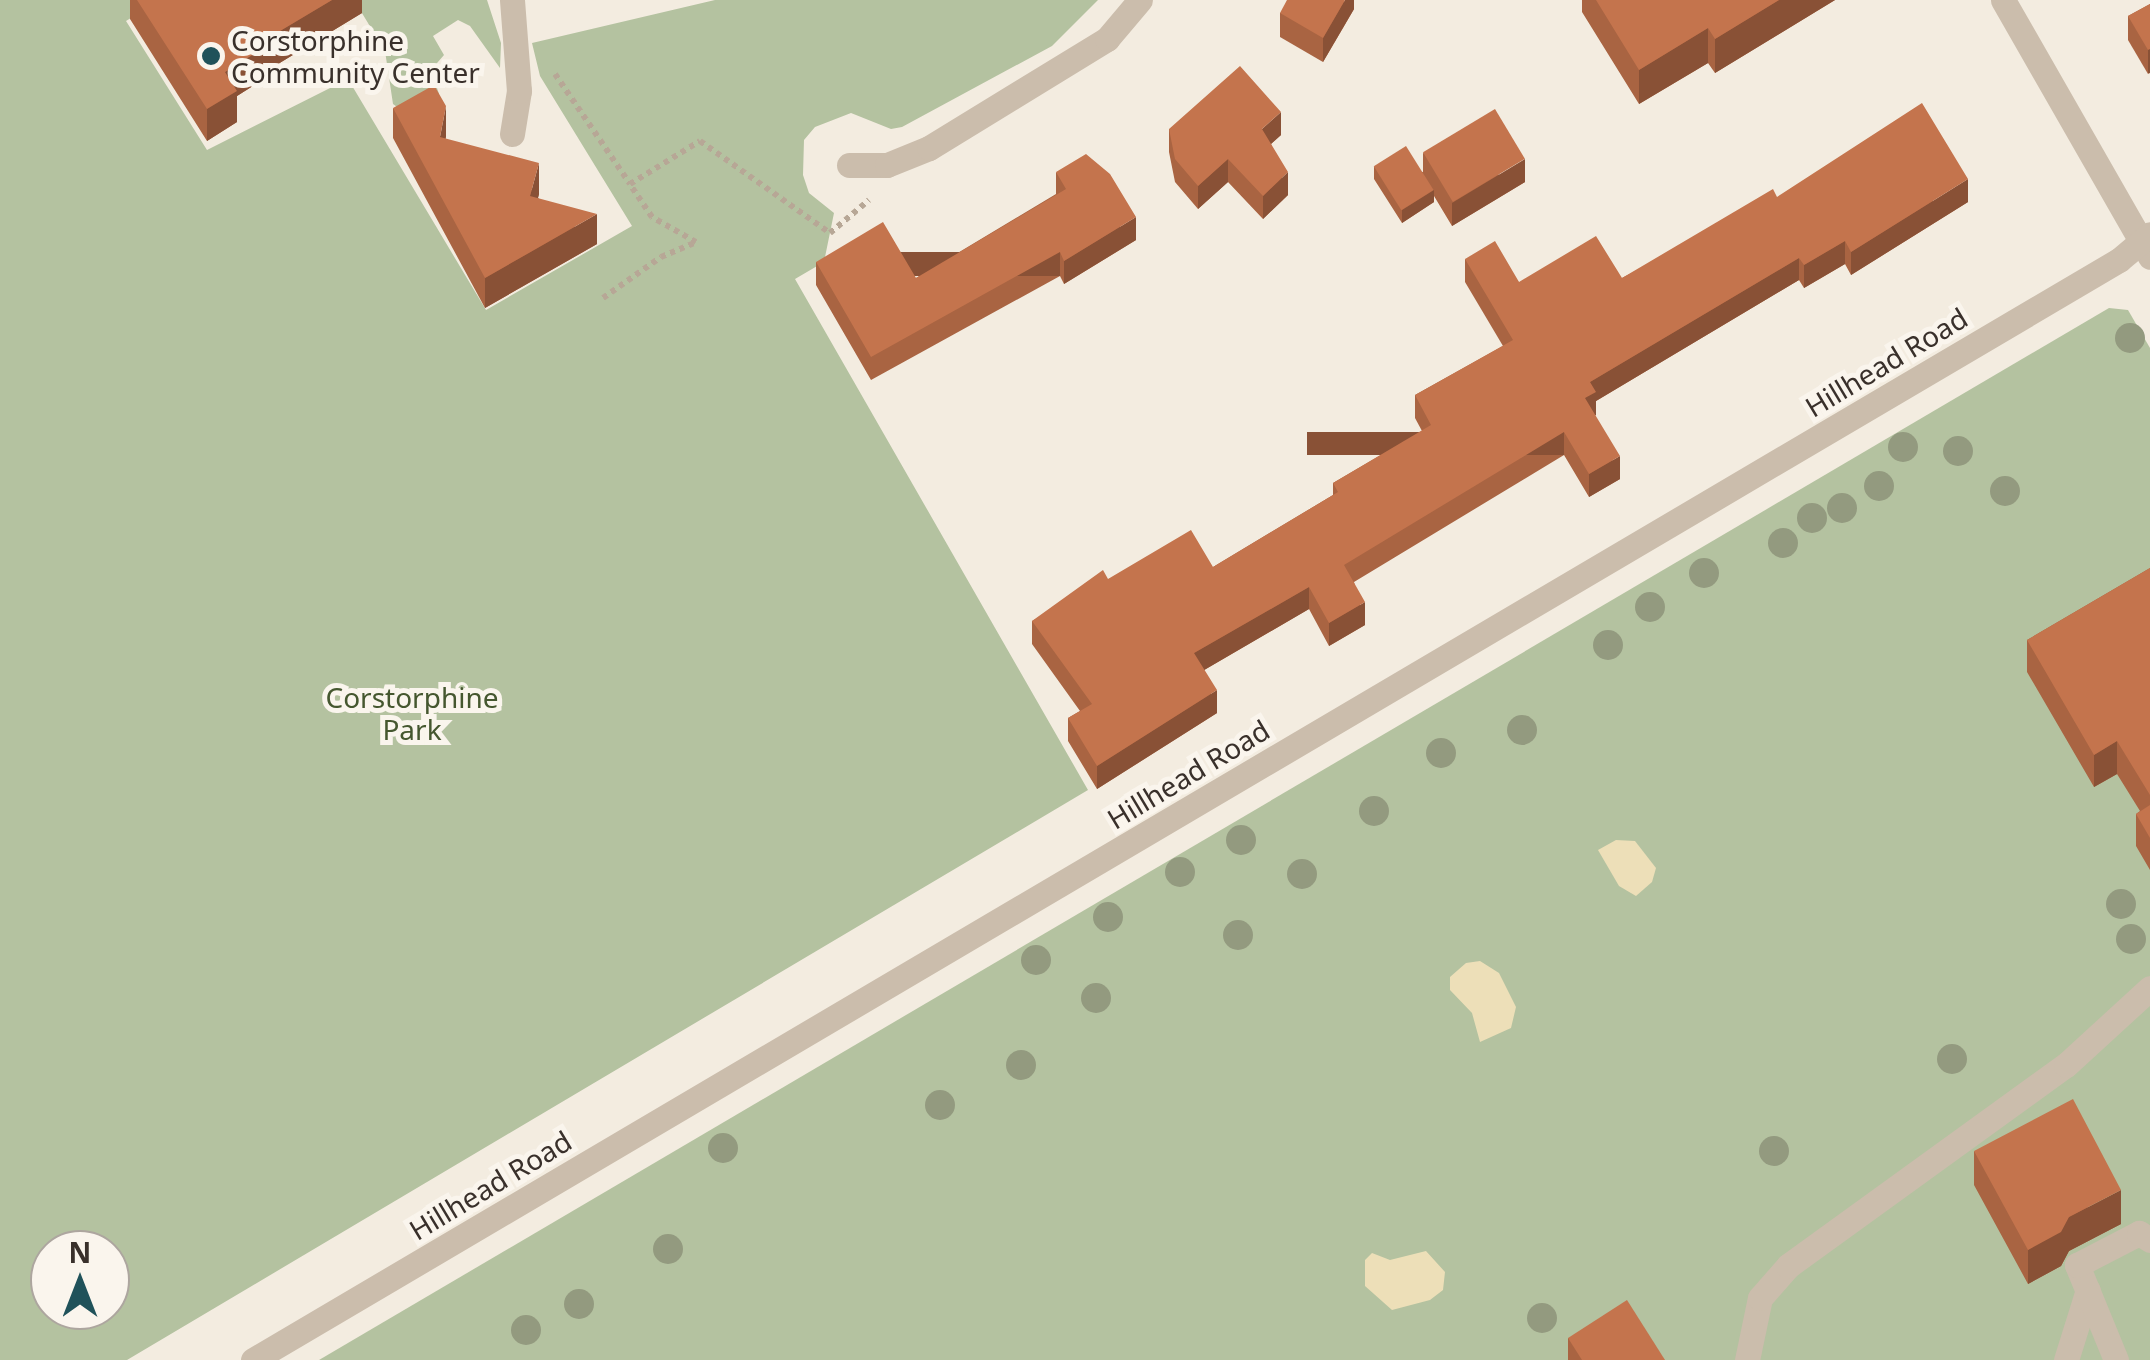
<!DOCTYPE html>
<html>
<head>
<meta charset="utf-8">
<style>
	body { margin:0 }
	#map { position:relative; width:2150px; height:1360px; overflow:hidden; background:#f3ece0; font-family:"Noto Sans",sans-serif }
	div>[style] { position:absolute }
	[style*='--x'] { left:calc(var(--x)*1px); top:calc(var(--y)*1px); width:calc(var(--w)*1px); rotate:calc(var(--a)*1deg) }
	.green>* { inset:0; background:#b4c2a0 }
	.sand>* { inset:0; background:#eddfb8 }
	.path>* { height:6px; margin-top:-3px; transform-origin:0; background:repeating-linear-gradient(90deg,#b7a796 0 5px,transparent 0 10px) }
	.minor>* { height:25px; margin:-12.5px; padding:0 12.5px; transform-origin:12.5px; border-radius:12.5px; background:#cbbdac }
	.trees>* { width:30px; height:30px; margin:-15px; border-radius:50%; background:#939a7f }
	.wall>* { inset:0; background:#a96442 }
	.shaded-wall>* { inset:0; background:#895136; transform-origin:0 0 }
	.building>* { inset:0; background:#c4744d; transform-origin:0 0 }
	.dots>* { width:28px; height:28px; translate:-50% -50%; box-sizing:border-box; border:5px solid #faf5ed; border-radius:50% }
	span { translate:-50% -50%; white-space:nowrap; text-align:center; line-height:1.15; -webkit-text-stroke:10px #faf5ed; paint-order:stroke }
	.poi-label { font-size:28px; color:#39302b }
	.left { translate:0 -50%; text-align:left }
	.street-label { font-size:28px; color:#39302b }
	.park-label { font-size:28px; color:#45572f }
	.north { position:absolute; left:30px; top:1230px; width:100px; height:100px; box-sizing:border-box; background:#faf5ed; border:2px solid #ada69f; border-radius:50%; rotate:0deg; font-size:28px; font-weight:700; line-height:40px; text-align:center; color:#39302b }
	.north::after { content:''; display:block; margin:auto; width:35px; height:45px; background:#20525a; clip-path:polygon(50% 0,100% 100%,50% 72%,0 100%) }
</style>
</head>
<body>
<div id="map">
	<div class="green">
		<i style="clip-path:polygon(evenodd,0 0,160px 0,126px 21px,207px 150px,348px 79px,486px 310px,632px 226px,540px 76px,532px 43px,715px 0,1098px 0,1052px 46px,902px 127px,891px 129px,851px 113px,815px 127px,804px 140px,803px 175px,809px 193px,834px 213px,824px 262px,795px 279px,1088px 790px,127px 1360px,0 1360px,0 0,50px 1250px,110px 1250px,110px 1310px,50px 1310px,50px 1250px)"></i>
		<i style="clip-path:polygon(354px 0,487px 0,501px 43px,500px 68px,470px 26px,458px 20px,433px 36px,444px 55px,431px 70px,439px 94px,400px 109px,393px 104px,385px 51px)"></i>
		<i style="clip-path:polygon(2109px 308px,2128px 310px,2150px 348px,2150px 1360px,319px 1360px)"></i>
	</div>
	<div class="sand">
		<i style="clip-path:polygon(1616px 840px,1635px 841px,1656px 868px,1652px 882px,1636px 896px,1619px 886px,1598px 850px)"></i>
		<i style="clip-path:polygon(1480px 961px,1499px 973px,1516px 1007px,1511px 1028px,1480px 1042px,1472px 1013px,1450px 990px,1450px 977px,1466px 963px)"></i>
		<i style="clip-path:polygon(1426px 1251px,1445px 1272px,1443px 1290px,1430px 1300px,1392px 1310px,1365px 1286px,1365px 1260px,1372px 1253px,1390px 1260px)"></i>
	</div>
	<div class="path">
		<i style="--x:555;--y:74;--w:133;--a:55.7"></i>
		<i style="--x:630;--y:184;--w:82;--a:-31.6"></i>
		<i style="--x:700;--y:141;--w:159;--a:35.3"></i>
		<i style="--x:830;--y:233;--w:51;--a:-40.2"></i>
		<i style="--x:603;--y:298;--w:71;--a:-35.3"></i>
		<i style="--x:661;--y:257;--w:38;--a:-23"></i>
		<i style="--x:696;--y:242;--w:51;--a:-150.4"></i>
		<i style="--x:652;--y:217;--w:40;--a:-124"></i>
	</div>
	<div class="minor">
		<i style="--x:2003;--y:0;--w:296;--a:60.2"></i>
		<i style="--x:512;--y:134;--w:44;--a:-80.8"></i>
		<i style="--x:519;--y:91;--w:91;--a:-94.4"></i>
		<i style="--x:849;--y:165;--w:38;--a:0"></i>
		<i style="--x:887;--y:165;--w:45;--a:-22"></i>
		<i style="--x:929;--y:148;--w:209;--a:-31.5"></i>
		<i style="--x:1107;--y:39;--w:51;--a:-49.8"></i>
		<i style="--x:253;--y:1360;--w:2166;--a:-30.52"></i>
		<i style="--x:2119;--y:260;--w:40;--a:-40"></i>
		<i style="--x:1747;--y:1360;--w:63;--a:-78.2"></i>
		<i style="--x:1760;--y:1298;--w:43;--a:-48.8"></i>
		<i style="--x:1788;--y:1266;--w:343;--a:-35.9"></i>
		<i style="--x:2066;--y:1065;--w:114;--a:-42.5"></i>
		<i style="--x:2066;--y:1360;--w:73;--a:-72.6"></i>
		<i style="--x:2116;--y:1360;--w:103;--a:-112.3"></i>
		<i style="--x:2077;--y:1265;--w:70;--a:-27.3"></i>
		<i style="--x:2139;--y:1233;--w:13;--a:32"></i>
	</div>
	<div class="trees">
		<i style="left:2130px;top:338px"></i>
		<i style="left:1903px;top:447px"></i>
		<i style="left:1958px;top:451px"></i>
		<i style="left:1879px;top:486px"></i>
		<i style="left:2005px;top:491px"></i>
		<i style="left:1842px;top:508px"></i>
		<i style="left:1812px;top:518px"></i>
		<i style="left:1783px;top:543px"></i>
		<i style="left:1704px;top:573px"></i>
		<i style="left:1650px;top:607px"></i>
		<i style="left:1608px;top:645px"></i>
		<i style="left:1522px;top:730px"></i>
		<i style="left:1441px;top:753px"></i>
		<i style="left:1374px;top:811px"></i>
		<i style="left:1241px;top:840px"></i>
		<i style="left:1180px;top:872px"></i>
		<i style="left:1302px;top:874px"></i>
		<i style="left:2121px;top:904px"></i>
		<i style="left:1108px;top:917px"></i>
		<i style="left:1238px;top:935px"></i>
		<i style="left:2131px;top:939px"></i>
		<i style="left:1036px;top:960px"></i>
		<i style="left:1096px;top:998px"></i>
		<i style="left:1952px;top:1059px"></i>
		<i style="left:1021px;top:1065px"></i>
		<i style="left:940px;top:1105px"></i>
		<i style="left:723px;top:1148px"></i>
		<i style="left:1774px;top:1151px"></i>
		<i style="left:668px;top:1249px"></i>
		<i style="left:579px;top:1304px"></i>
		<i style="left:1542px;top:1318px"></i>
		<i style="left:526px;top:1330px"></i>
	</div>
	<div class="wall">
		<i style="clip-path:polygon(130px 0,362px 0,362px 13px,278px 64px,278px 70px,237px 96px,237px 122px,207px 141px,130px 19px)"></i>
		<i style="clip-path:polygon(1354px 0,1354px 9px,1323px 62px,1280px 37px,1280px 13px)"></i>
		<i style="clip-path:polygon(1582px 0,1835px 0,1715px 73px,1708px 63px,1639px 104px,1582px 12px)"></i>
		<i style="clip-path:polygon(2150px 4px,2150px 73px,2148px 74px,2128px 40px,2128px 16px)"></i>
		<i style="clip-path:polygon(393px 108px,539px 194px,538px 198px,597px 244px,485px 308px,393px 138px)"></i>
		<i style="clip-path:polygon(1169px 129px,1281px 135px,1271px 144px,1288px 195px,1263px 219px,1228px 182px,1198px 209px,1175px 182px,1169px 152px)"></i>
		<i style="clip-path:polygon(1423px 153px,1525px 182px,1452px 226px,1434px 196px,1434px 202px,1402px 223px,1374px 179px,1374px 167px,1423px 172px)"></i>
		<i style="clip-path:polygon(1056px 172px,1136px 240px,1064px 284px,1060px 276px,871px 380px,816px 285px,816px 262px,916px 278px,1056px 194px)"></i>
		<i style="clip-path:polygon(1777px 197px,1968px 202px,1851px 275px,1845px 264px,1804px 288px,1799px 280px,1596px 401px,1595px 416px,1620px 479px,1589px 497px,1564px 455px,1354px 582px,1365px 625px,1329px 646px,1309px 609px,1204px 670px,1217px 713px,1097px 789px,1068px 741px,1068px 718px,1080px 711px,1032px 644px,1032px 621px,1108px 579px,1213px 567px,1333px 495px,1333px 483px,1422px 431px,1415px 418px,1415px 395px,1503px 346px,1465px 282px,1465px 259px,1519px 282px,1622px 278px)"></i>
		<i style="clip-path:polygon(2150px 568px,2150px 870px,2136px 846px,2136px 814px,2140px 811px,2117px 774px,2094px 787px,2027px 672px,2027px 640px)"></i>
		<i style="clip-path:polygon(1974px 1151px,2121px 1224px,2069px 1251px,2061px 1266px,2028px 1284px,1974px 1185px)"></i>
		<i style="clip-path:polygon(1568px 1338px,1665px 1360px,1568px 1360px)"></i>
	</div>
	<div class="shaded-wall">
		<i style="clip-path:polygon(332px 0,362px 0,362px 13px,278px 64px,278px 70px,237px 96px,237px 122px,207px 141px,207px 109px,225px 72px,275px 34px)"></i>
		<i style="clip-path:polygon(1345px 0,1354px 0,1354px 9px,1323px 62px,1323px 38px)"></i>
		<i style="clip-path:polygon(1779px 0,1835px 0,1715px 73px,1715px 39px)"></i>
		<i style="clip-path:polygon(1708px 28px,1708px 63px,1639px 104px,1639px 70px)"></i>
		<i style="left:2150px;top:49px;width:24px;height:2px;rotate:90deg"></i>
		<i style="clip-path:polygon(446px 106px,446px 137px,440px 167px,440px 137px)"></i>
		<i style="clip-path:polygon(1281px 112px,1281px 135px,1262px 152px,1262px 129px)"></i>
		<i style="clip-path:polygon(1228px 159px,1228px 182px,1198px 209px,1198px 186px)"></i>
		<i style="clip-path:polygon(1525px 159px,1525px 182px,1452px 226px,1452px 203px)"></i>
		<i style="clip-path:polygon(539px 163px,539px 194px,530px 226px,530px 196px)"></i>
		<i style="clip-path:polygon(1288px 172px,1288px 195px,1263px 219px,1263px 196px)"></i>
		<i style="clip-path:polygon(1968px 179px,1968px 202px,1851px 275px,1851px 252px)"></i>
		<i style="clip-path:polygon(1434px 190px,1434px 202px,1402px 223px,1402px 210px)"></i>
		<i style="clip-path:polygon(597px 214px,597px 244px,485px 308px,485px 278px)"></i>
		<i style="clip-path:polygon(1136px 217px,1136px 240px,1064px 284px,1064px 261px)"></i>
		<i style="clip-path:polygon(1845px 241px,1845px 264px,1804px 288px,1804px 265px)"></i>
		<i style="left:1060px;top:252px;width:24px;height:216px;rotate:90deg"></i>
		<i style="clip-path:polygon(1799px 258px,1799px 280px,1596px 401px,1596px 415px,1585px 421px,1585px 398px,1590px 382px)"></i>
		<i style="left:1564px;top:432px;width:23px;height:257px;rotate:90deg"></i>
		<i style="clip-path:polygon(1620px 456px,1620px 479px,1589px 497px,1589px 474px)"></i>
		<i style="clip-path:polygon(1309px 587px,1309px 609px,1194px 676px,1194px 653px)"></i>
		<i style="clip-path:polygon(1365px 602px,1365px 625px,1329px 646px,1329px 623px)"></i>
		<i style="clip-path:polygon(1217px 690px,1217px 713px,1097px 789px,1097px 766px)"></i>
		<i style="clip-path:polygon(2117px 741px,2117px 774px,2094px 787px,2094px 755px)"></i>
		<i style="clip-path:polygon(2121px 1190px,2121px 1224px,2069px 1251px,2061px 1266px,2028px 1284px,2028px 1250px,2069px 1217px)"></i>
	</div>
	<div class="building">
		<i style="clip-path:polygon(137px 0,332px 0,275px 34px,278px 39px,225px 72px,237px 91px,207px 109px)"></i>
		<i style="clip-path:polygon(1287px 0,1345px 0,1323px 38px,1280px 13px)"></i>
		<i style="clip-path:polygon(1596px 0,1779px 0,1715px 39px,1708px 28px,1639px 70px)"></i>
		<i style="clip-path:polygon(2150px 4px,2150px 49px,2148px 50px,2128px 16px)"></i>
		<i style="clip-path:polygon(1240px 66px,1281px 112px,1262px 129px,1288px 172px,1263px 196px,1228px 159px,1198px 186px,1175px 159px,1169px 129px)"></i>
		<i style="clip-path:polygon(434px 85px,446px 106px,440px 137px,539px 163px,530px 196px,597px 214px,485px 278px,393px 108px)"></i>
		<i style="clip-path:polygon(1922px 103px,1968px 179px,1851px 252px,1845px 241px,1804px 265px,1799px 258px,1590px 382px,1596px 392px,1585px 398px,1620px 456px,1589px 474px,1564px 432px,1344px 565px,1365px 602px,1329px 623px,1309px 587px,1194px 653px,1217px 690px,1097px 766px,1068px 718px,1092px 704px,1032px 621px,1103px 570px,1108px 579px,1191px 530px,1213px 567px,1338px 492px,1333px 483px,1431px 425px,1415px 395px,1513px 340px,1465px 259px,1495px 241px,1519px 282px,1596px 236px,1622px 278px,1773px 189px,1777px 197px)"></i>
		<i style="left:1495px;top:109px;width:58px;height:84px;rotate:59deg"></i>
		<i style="left:1406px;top:146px;width:52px;height:38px;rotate:58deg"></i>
		<i style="clip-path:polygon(1086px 154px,1110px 174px,1136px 217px,1064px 261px,1060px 252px,871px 357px,816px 262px,883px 222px,916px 278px,1066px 189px,1056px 172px)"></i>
		<i style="clip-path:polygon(2150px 568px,2150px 795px,2117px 741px,2094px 755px,2027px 640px)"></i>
		<i style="clip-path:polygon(2150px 805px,2150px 838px,2136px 814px)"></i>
		<i style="clip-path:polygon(2073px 1099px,2121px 1190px,2069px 1217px,2061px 1232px,2028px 1250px,1974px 1151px)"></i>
		<i style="clip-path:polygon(1627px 1300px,1665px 1360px,1582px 1360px,1568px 1338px)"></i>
	</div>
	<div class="dots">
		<i style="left:211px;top:56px;background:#20525a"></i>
	</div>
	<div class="poi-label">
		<span class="left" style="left:231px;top:56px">Corstorphine<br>Community Center</span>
	</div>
	<div class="street-label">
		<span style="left:1886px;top:362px;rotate:-31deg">Hillhead Road</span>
		<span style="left:1188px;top:774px;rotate:-31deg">Hillhead Road</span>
		<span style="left:490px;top:1185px;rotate:-31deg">Hillhead Road</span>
	</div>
	<div class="park-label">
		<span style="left:412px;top:713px">Corstorphine<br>Park</span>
	</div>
	<div class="north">N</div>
</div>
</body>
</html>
